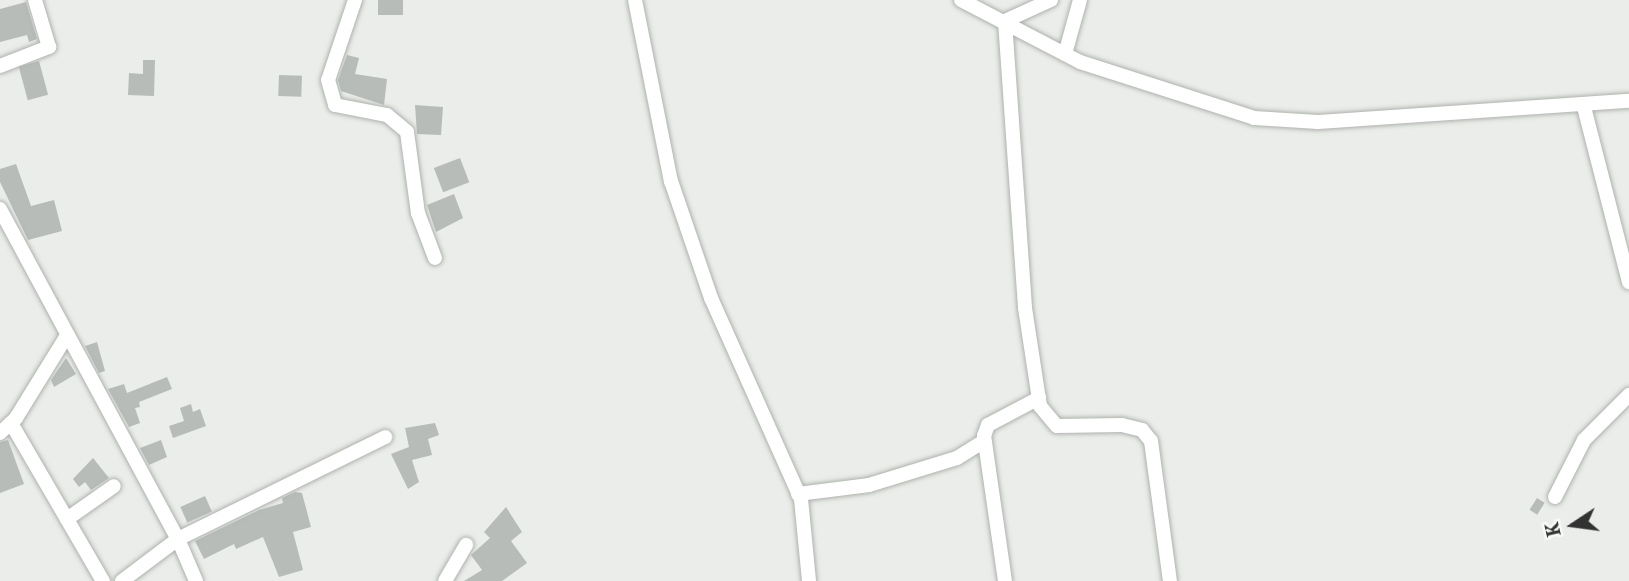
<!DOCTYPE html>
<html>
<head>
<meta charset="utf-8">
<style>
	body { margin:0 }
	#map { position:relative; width:1629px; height:581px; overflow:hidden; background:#eaede9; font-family:"Noto Serif",serif }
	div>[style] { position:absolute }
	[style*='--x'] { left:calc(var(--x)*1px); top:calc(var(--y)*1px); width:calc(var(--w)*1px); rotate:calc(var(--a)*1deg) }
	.building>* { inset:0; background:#b7bcb9; transform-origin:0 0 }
	.roads { filter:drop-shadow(0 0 2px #aeb2ad) drop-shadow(0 0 2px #aeb2ad) }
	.minor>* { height:14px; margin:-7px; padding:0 7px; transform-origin:7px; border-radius:7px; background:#fff }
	span { translate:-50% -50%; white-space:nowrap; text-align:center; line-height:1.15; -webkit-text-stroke:6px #f7fbf6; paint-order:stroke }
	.north { position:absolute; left:1538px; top:490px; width:70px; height:70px; -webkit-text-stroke:5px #f7fbf6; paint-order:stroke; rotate:257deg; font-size:19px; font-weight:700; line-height:28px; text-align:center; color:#313231 }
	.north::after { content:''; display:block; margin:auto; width:24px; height:32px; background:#313231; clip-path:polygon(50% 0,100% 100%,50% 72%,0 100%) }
</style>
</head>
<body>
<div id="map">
	<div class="building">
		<i style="left:378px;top:0;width:25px;height:15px"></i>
		<i style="clip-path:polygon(26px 2px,37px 39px,29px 42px,27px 35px,0 42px,0 9px)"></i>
		<i style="clip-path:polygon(347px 55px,359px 58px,355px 74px,387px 79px,384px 105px,341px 91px,338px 80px)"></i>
		<i style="clip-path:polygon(143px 60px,155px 60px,154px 96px,128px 95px,129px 73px,143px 74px)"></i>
		<i style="left:39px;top:61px;width:35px;height:21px;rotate:75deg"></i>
		<i style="left:279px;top:75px;width:23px;height:21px;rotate:2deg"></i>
		<i style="clip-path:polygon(415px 105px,443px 107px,441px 135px,417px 134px)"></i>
		<i style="left:460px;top:158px;width:26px;height:28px;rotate:69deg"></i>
		<i style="clip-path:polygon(16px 164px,31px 206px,54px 200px,62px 231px,28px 240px,0 182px,0 169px)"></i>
		<i style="clip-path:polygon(454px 194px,463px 218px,436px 232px,427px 205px)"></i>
		<i style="clip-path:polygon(97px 342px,105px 371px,99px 373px,85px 346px)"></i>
		<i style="clip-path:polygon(66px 358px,76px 374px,54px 387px,51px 380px)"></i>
		<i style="clip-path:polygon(167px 377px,172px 389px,139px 402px,140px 407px,135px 408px,140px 423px,129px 427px,108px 389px,124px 384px,127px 393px)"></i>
		<i style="clip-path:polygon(191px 404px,193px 412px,200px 409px,206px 426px,173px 438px,169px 426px,184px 421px,180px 408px)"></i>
		<i style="clip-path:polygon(435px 423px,439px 435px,428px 439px,432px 455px,412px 460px,419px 482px,408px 489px,391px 454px,409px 447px,405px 428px)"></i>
		<i style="clip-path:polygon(8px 440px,24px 484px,0 493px,0 442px)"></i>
		<i style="clip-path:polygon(161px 440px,167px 457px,149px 465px,140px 448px)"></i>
		<i style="clip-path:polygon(93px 458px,109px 478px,91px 490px,85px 482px,79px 487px,73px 479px)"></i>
		<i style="clip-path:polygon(295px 492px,302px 493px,311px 527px,293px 532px,303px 570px,279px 577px,263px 537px,236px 549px,234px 544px,204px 559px,195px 541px,259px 510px,283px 503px,282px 498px)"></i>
		<i style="left:205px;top:496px;width:17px;height:27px;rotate:66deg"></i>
		<i style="left:1537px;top:498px;width:9px;height:14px;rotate:32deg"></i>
		<i style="clip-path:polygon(506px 507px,522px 532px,511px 541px,527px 563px,502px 581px,464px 581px,482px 570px,471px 555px,490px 538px,484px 532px)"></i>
	</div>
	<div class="roads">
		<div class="minor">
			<i style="--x:355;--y:0;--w:84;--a:108.6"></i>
			<i style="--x:328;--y:80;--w:26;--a:74"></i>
			<i style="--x:335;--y:105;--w:53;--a:10.9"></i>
			<i style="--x:387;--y:115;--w:26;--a:40"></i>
			<i style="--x:407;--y:132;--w:82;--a:82.3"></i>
			<i style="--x:418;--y:213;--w:48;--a:69.3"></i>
			<i style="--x:635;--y:0;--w:185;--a:78.8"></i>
			<i style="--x:671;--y:181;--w:124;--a:71.1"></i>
			<i style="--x:711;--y:298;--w:220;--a:65.9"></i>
			<i style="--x:801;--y:499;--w:82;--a:84.4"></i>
			<i style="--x:961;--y:0;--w:134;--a:27.5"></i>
			<i style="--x:1080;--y:62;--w:183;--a:17.8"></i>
			<i style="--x:1254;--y:118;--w:64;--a:3.6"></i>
			<i style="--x:1318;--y:122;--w:312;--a:-3.9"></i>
			<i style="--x:1051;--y:0;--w:51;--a:155.5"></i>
			<i style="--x:1005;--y:21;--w:288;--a:86"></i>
			<i style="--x:1025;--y:308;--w:99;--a:81.3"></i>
			<i style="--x:1040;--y:406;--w:26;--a:50"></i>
			<i style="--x:1057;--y:426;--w:65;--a:-0.9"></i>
			<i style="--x:1122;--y:425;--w:21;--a:14"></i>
			<i style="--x:1142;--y:430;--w:14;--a:51"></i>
			<i style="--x:1151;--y:441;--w:141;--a:82.3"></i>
			<i style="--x:1065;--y:54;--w:56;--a:-74.5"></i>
			<i style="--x:0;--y:66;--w:53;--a:-21.2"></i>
			<i style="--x:49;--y:47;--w:49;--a:-106.6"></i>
			<i style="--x:1584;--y:107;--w:181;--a:75.6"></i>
			<i style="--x:0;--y:209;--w:375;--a:61.7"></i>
			<i style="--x:178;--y:539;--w:46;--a:66.8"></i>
			<i style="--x:11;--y:423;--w:183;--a:59.8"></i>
			<i style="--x:0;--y:433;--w:22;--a:-43"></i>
			<i style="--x:16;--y:418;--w:95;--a:-58.3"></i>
			<i style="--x:798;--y:494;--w:72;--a:-7.2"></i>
			<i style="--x:869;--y:485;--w:92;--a:-17.1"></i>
			<i style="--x:957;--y:458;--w:32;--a:-32"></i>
			<i style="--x:1555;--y:497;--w:64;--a:-63"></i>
			<i style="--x:1584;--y:440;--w:64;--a:-45"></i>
			<i style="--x:67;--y:519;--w:57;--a:-35.1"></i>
			<i style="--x:122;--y:581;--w:70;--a:-36.9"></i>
			<i style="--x:178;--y:539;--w:231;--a:-26.2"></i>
			<i style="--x:445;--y:581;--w:42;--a:-59.7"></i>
			<i style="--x:1005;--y:581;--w:147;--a:-98.2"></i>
			<i style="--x:984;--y:436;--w:12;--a:-70"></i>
			<i style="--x:988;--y:425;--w:58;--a:-27.9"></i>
		</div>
	</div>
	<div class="north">K</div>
</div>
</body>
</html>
